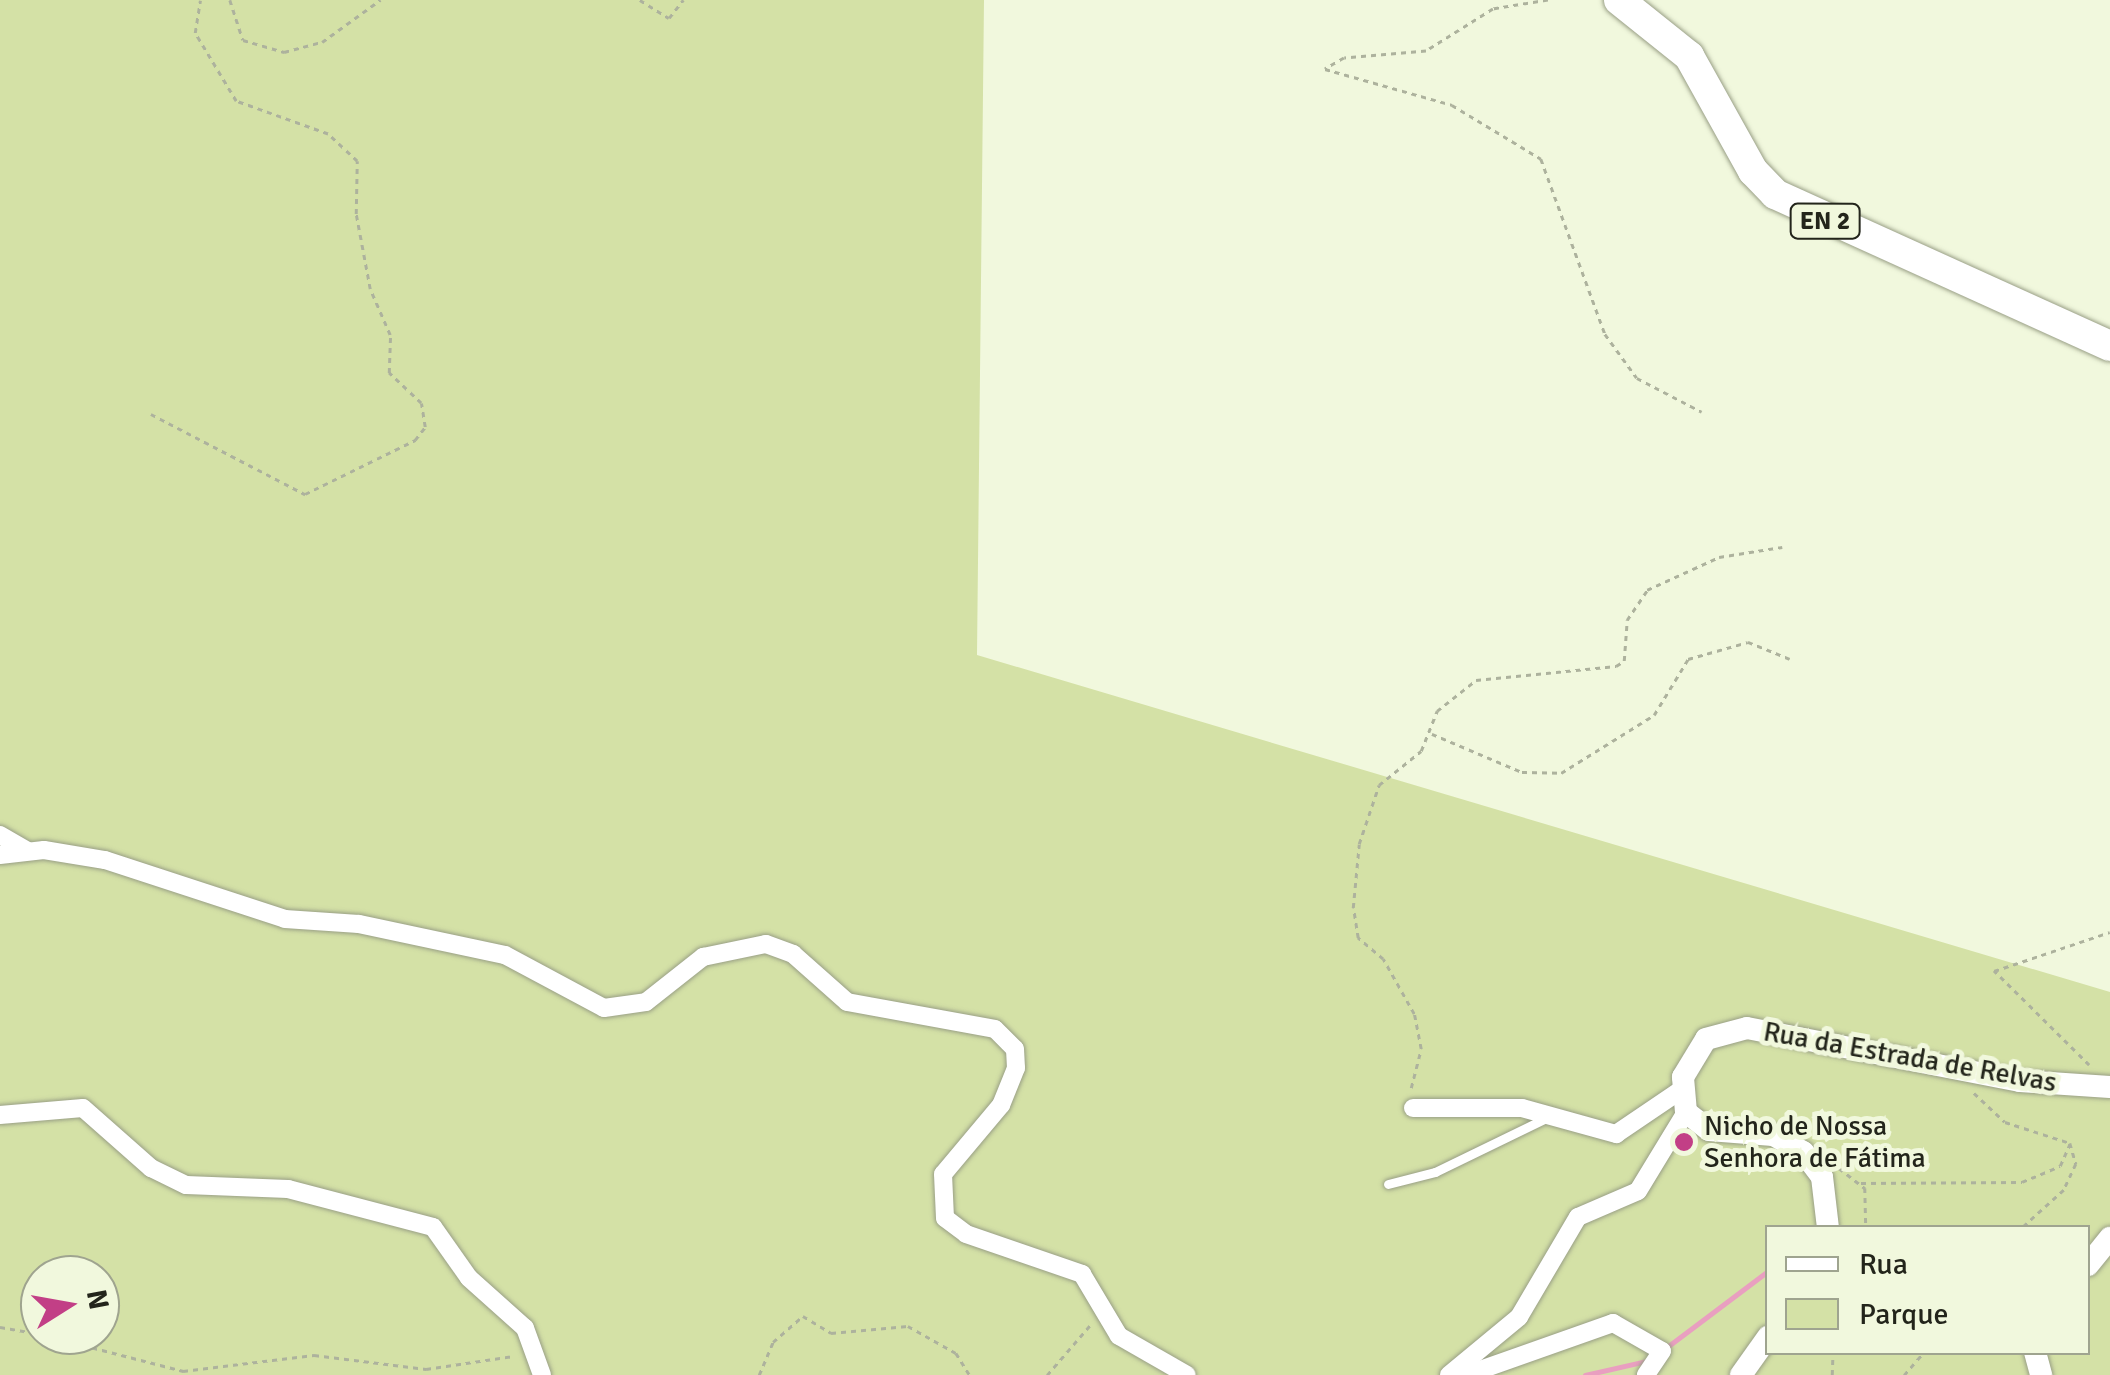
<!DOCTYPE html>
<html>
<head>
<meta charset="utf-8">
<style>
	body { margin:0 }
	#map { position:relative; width:2110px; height:1375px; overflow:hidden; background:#f1f8dd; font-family:Signika,sans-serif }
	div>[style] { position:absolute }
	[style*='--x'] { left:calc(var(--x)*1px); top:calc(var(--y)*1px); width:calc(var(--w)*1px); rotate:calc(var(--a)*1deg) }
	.green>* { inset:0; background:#d4e1a6 }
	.stream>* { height:5px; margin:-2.5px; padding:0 2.5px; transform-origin:2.5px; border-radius:2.5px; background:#e99fc0 }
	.path>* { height:2.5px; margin-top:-1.25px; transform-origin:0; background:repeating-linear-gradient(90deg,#adb29d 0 5px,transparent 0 10px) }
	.roads { filter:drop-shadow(0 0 2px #999f86) drop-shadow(0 0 2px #999f86) }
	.service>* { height:9px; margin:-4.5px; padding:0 4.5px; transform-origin:4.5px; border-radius:4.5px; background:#fff }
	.minor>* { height:18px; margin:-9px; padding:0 9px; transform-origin:9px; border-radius:9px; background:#fff }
	.tertiary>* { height:22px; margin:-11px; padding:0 11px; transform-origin:11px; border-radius:11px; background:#fff }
	.primary>* { height:30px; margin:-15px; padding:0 15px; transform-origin:15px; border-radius:15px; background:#fff }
	.dots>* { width:28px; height:28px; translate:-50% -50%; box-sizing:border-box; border:5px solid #f1f8dd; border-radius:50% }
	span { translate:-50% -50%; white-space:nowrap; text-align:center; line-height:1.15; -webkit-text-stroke:10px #f1f8dd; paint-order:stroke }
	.shield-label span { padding:2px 8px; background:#f1f8dd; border:2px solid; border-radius:8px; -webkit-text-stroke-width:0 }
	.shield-label { font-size:25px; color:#23251b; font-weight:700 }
	.street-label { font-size:28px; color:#23251b }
	.poi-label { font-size:28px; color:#23251b }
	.left { translate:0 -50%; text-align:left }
	.legend { position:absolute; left:1765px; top:1225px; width:325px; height:130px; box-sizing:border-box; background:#f1f8dd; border:2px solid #9fa48f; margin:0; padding:12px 18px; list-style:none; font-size:30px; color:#23251b }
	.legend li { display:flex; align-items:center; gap:20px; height:50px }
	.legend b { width:50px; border:2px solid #9fa48f }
	.north { position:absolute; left:20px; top:1255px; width:100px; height:100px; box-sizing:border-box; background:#f1f8dd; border:2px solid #9fa48f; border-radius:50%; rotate:79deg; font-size:28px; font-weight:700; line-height:40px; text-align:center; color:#23251b }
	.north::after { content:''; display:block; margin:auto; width:35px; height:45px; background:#c23f86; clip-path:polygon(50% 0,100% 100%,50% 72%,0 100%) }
</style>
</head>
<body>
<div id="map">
	<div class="green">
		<i style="clip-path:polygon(evenodd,0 0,984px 0,977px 655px,2110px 992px,2110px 1375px,0 1375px,0 0,1768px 1228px,2088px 1228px,2088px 1352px,1768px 1352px,1768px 1228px,0 0,40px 1275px,100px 1275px,100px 1335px,40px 1335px,40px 1275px)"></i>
	</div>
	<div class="stream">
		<i style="--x:1663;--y:1350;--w:131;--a:-37"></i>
		<i style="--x:1585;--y:1375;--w:68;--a:-12.8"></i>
	</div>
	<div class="path">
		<i style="--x:230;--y:0;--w:42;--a:72"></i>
		<i style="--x:243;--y:40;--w:43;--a:16.3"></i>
		<i style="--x:284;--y:52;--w:39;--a:-15"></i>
		<i style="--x:322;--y:42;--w:72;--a:-35.9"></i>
		<i style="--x:640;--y:0;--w:34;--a:32"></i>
		<i style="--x:669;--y:18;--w:23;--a:-52"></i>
		<i style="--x:1548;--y:0;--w:56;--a:170.7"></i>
		<i style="--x:1493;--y:9;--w:79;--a:147.9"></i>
		<i style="--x:1426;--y:51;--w:82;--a:175.1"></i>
		<i style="--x:1344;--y:58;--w:22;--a:150"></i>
		<i style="--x:1325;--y:69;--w:132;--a:15.8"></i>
		<i style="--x:1452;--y:105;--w:104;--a:31.2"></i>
		<i style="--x:1541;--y:159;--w:186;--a:69.9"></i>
		<i style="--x:1605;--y:334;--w:54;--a:54"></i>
		<i style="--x:1637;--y:378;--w:73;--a:27.6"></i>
		<i style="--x:151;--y:414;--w:174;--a:27.5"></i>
		<i style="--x:305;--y:494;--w:123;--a:-26.1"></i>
		<i style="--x:415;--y:440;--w:16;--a:-52"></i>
		<i style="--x:425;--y:427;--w:24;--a:-99"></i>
		<i style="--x:421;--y:403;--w:44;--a:-136.8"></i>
		<i style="--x:389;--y:373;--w:38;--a:-88"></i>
		<i style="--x:390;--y:335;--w:50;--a:-113.5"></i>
		<i style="--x:370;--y:289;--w:76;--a:-100.6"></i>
		<i style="--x:356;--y:214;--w:53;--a:-88.9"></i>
		<i style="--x:357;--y:161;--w:40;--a:-137"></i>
		<i style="--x:328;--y:134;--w:98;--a:-160.3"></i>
		<i style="--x:236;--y:101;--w:79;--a:-121.1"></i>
		<i style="--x:195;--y:33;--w:33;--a:-81"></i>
		<i style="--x:1432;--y:734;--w:98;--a:22.9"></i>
		<i style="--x:1522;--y:772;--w:39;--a:1"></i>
		<i style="--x:1561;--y:773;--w:110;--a:-31.9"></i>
		<i style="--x:1654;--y:715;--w:66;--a:-58.7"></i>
		<i style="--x:1688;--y:659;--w:62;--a:-15.8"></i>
		<i style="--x:1748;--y:642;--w:45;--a:22"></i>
		<i style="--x:2089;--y:1065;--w:134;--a:-135.3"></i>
		<i style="--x:1994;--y:971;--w:122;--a:-18.6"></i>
		<i style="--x:1411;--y:1088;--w:40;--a:-75.6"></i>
		<i style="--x:1421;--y:1049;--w:36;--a:-101"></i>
		<i style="--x:1414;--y:1014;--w:63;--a:-119.4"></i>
		<i style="--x:1383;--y:959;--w:33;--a:-140"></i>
		<i style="--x:1358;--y:938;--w:30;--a:-99"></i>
		<i style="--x:1353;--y:908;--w:64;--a:-84.6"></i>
		<i style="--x:1359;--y:844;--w:62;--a:-71.3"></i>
		<i style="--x:1379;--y:785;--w:54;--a:-39"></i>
		<i style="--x:1421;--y:751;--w:43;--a:-68.2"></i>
		<i style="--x:1437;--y:711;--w:50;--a:-38.5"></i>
		<i style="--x:1476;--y:680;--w:141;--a:-5.7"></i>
		<i style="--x:1616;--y:666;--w:9;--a:-32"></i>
		<i style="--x:1624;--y:661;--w:41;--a:-85.8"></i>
		<i style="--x:1627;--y:620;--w:36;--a:-56"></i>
		<i style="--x:1647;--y:590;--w:79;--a:-24.6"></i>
		<i style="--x:1719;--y:557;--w:64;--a:-9"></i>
		<i style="--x:1974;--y:1093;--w:42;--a:43.1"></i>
		<i style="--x:2005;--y:1122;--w:68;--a:17.9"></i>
		<i style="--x:2070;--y:1143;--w:22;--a:74"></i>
		<i style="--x:2076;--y:1164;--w:29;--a:115"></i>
		<i style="--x:2064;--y:1190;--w:57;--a:137.9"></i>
		<i style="--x:1839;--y:1168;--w:33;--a:38"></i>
		<i style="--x:1865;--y:1188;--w:40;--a:88.6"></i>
		<i style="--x:1861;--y:1183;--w:161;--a:-0.4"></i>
		<i style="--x:2022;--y:1182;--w:41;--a:-22.8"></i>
		<i style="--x:2060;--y:1166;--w:24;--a:-66"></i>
		<i style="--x:0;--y:1327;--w:41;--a:9.9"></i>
		<i style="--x:44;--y:1335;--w:144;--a:14.5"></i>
		<i style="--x:183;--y:1371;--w:132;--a:-7"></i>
		<i style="--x:314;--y:1355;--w:113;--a:7.1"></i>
		<i style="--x:426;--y:1369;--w:89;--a:-8.4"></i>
		<i style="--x:759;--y:1375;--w:36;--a:-67"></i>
		<i style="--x:773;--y:1342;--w:40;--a:-41"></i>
		<i style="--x:803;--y:1316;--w:33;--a:31"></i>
		<i style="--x:831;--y:1333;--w:77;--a:-5.2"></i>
		<i style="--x:908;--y:1326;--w:55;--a:29.4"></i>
		<i style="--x:956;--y:1353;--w:26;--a:58"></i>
		<i style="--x:1047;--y:1375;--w:67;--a:-49.2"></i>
		<i style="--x:1832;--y:1375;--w:23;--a:-88"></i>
		<i style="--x:1904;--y:1375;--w:30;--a:-49"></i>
	</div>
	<div class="roads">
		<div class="service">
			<i style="--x:1388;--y:1184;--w:49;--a:-14.3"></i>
			<i style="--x:1435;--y:1172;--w:123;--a:-25.9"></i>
		</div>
		<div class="minor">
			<i style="--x:0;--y:835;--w:32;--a:30"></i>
			<i style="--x:0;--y:855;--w:44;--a:-6.5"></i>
			<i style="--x:44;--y:850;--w:62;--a:9.3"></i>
			<i style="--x:105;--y:860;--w:189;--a:18.1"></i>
			<i style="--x:285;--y:919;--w:74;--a:3.9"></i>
			<i style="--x:359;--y:924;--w:149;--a:12"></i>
			<i style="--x:505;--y:955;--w:112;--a:28.2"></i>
			<i style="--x:604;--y:1008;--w:42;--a:-8.1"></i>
			<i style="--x:646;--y:1002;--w:73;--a:-38.3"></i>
			<i style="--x:703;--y:957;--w:64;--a:-11.7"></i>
			<i style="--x:766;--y:944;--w:29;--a:20"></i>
			<i style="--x:793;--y:954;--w:72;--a:41.6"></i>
			<i style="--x:847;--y:1002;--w:150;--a:10.3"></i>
			<i style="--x:995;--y:1029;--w:28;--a:45"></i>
			<i style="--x:1015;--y:1049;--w:19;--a:87"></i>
			<i style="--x:1016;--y:1068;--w:40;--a:112"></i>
			<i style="--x:1001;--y:1105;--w:90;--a:130"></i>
			<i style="--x:943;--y:1174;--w:44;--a:87.4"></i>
			<i style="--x:945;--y:1218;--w:26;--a:37"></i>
			<i style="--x:966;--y:1234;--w:123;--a:19"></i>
			<i style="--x:1082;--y:1274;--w:72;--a:59.2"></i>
			<i style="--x:1119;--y:1336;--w:78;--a:29.8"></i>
			<i style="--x:1413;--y:1108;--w:109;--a:0"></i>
			<i style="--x:1522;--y:1108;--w:98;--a:15.5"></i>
			<i style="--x:1616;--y:1134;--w:78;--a:-34.1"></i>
			<i style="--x:0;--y:1115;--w:83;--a:-4.8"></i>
			<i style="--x:83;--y:1108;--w:91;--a:41.4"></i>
			<i style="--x:151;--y:1168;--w:39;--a:26"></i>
			<i style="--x:186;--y:1185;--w:102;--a:2.2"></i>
			<i style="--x:288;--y:1189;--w:150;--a:14.7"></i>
			<i style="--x:433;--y:1227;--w:62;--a:54.8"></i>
			<i style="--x:469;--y:1278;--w:75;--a:41.8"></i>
			<i style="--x:525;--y:1328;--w:50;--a:70.1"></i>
			<i style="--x:1449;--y:1375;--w:91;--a:-39.6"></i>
			<i style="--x:1519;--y:1317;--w:116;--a:-59.5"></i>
			<i style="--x:1578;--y:1217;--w:65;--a:-23.4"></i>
			<i style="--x:1638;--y:1191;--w:92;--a:-58.7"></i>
			<i style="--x:1466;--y:1375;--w:156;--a:-19.5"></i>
			<i style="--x:1613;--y:1323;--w:56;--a:29.7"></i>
			<i style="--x:1662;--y:1351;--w:29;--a:124"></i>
		</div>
		<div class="tertiary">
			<i style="--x:1828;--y:1228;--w:51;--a:-96.7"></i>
			<i style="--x:1822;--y:1177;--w:31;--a:-127"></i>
			<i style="--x:1803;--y:1152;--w:34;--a:-150"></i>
			<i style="--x:1773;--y:1135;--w:64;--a:-175.5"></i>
			<i style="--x:1709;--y:1130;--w:29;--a:-142"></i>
			<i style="--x:1686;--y:1112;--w:35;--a:-95"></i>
			<i style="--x:1683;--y:1077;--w:44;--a:-58.8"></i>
			<i style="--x:1706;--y:1039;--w:42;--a:-15"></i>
			<i style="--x:1747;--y:1028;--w:278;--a:11"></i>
			<i style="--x:2020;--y:1081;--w:90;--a:3.8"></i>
			<i style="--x:2088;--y:1265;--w:35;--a:-51"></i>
			<i style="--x:2035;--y:1352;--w:24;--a:75"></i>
			<i style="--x:1741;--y:1375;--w:47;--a:-54.6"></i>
		</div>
		<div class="primary">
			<i style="--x:1619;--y:0;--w:90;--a:38.7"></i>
			<i style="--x:1689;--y:56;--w:132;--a:60.9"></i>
			<i style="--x:1753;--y:171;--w:32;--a:46"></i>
			<i style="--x:1775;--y:194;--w:368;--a:24.4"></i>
		</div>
	</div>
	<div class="dots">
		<i style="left:1684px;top:1142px;background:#c23f86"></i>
	</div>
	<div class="shield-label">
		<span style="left:1825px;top:221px">EN 2</span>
	</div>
	<div class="street-label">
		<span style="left:1910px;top:1057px;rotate:10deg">Rua da Estrada de Relvas</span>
	</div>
	<div class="poi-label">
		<span class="left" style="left:1704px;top:1142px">Nicho de Nossa<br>Senhora de Fátima</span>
	</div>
	<ul class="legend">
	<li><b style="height:12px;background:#fff"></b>Rua</li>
	<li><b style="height:28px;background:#d4e1a6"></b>Parque</li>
	</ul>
	<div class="north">N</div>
</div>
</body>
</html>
